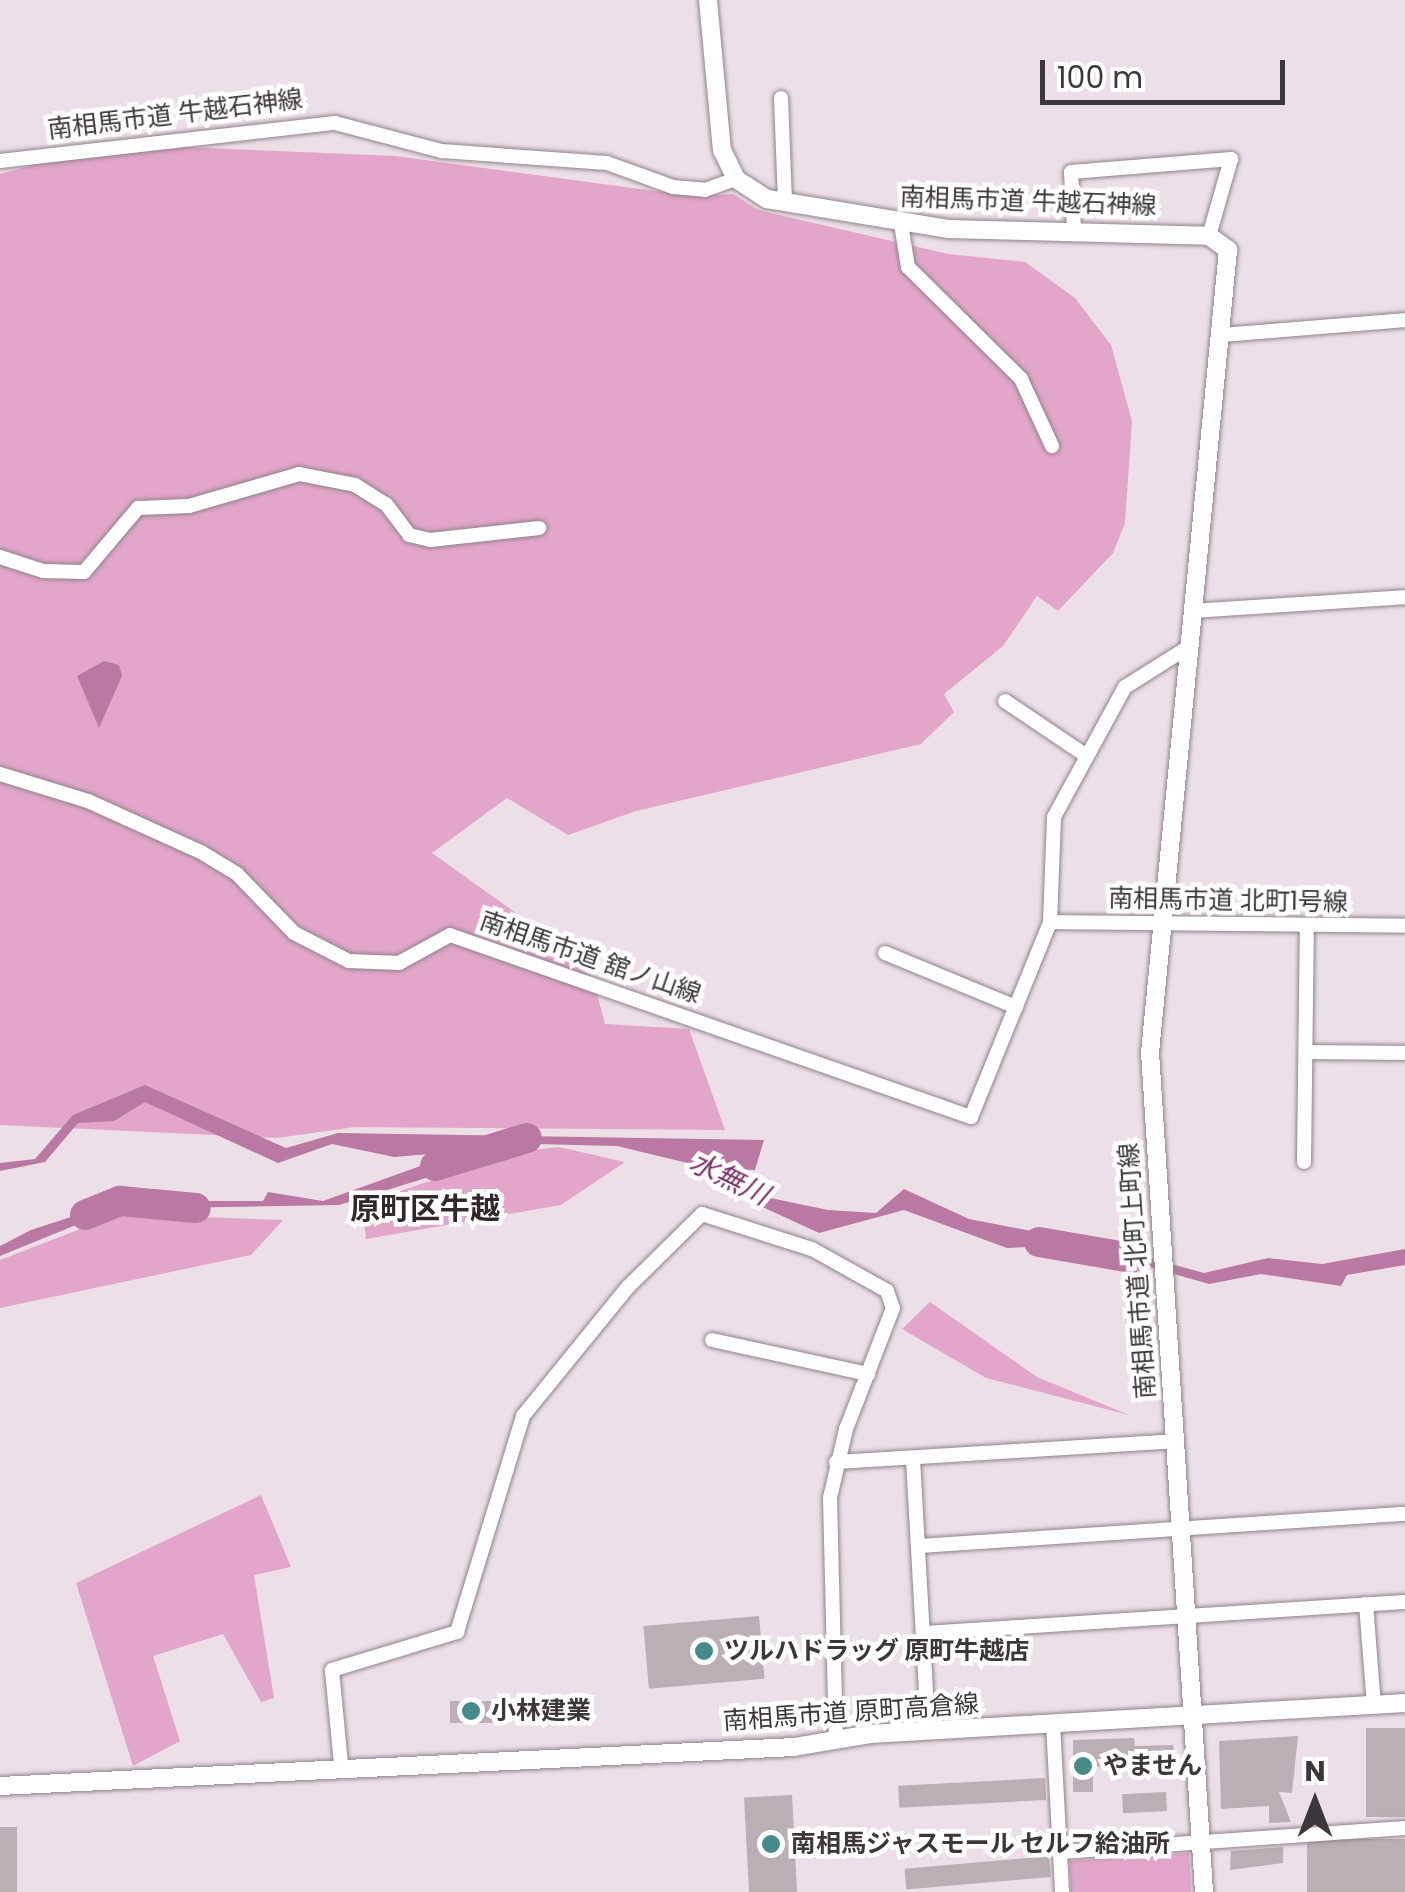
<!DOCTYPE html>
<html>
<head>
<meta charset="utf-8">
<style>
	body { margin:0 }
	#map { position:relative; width:1405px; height:1892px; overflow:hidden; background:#eddfe7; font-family:Poppins,"Noto Sans JP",sans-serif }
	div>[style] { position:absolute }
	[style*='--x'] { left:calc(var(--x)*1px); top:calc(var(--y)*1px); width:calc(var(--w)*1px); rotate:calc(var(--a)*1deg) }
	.green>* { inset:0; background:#e2a6ca }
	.water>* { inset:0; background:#ba79a2 }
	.river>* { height:30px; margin:-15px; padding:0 15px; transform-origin:15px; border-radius:15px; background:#ba79a2 }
	.building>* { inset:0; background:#bbaeb5; transform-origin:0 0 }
	.roads { filter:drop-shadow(0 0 2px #8f838a) drop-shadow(0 0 2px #8f838a) }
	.minor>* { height:14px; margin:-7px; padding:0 7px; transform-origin:7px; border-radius:7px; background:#fff }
	.tertiary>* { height:18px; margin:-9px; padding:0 9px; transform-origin:9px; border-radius:9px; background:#fff }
	.dots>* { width:28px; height:28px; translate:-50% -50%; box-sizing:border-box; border:5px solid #fff; border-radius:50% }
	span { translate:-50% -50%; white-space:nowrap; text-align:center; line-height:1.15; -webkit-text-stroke:9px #fff; paint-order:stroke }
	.street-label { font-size:25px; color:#3c373a }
	.poi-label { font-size:25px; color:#3c373a; font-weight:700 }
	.left { translate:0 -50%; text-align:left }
	.water-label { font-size:28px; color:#7f2f65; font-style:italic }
	.quarter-label { font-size:30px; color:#31272d; font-weight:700 }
	.north { position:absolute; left:1265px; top:1752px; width:100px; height:100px; -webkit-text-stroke:8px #fff; paint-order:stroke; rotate:0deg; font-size:28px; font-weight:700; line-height:40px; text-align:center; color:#3c373a }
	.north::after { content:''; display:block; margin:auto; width:35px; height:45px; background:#3c373a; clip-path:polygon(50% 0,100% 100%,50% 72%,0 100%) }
	.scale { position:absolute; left:1040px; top:60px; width:245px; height:45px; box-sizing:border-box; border:5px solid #3c373a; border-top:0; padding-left:12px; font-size:30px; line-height:35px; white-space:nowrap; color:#3c373a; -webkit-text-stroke:8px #fff; paint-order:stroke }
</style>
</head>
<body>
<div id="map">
	<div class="green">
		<i style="clip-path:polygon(113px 144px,395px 156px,692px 196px,733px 194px,758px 210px,948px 254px,1025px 262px,1075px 298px,1111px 345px,1132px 421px,1125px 523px,1113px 553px,1058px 611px,1037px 596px,1003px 646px,944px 694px,954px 712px,921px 744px,636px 811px,568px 835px,507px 798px,432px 853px,572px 953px,595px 986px,605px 1024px,689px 1029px,725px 1130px,355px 1127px,277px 1138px,0 1125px,0 174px)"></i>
		<i style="clip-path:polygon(559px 1147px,625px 1162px,561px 1205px,366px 1239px,362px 1204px,515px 1152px)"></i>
		<i style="clip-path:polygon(119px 1214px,283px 1220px,251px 1255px,0 1308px,0 1260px)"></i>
		<i style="clip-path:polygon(930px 1302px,1037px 1377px,1129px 1415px,986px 1378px,902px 1329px)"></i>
		<i style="clip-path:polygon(261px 1495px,291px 1567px,254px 1575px,274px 1698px,261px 1702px,223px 1634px,153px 1656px,180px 1741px,133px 1766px,76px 1583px)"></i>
		<i style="clip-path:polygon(1189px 1853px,1191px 1892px,1071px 1892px,1070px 1861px)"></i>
	</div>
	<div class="water">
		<i style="clip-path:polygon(104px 661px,119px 665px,122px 676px,99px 728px,77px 676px)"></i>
		<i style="clip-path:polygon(145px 1085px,286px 1148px,338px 1133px,764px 1140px,755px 1170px,713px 1169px,747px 1193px,828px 1210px,876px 1213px,904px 1189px,969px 1219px,1099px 1244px,1204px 1273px,1268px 1258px,1322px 1264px,1405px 1249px,1405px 1265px,1347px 1275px,1341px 1286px,1261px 1274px,1209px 1284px,1093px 1251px,1097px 1244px,1007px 1248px,904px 1210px,819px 1233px,721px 1188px,704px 1167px,617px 1146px,535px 1144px,339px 1205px,115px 1209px,0 1256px,0 1246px,31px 1230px,120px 1201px,263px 1201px,268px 1192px,323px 1201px,451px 1155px,502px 1148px,394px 1157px,332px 1144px,278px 1163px,145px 1102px,114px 1121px,78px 1123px,45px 1162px,0 1171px,0 1163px,35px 1159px,73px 1115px)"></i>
	</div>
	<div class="river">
		<i style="--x:435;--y:1166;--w:96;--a:-16.9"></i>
		<i style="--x:85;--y:1215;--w:38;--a:-22"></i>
		<i style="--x:120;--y:1201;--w:76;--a:5.3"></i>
		<i style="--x:1039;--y:1242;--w:94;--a:9.8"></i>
	</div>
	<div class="building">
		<i style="left:759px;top:1616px;width:63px;height:116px;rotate:85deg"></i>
		<i style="left:450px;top:1701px;width:42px;height:22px"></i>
		<i style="left:1405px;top:1728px;width:89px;height:39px;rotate:90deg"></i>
		<i style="clip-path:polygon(1298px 1736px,1292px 1793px,1279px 1792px,1291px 1822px,1269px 1823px,1269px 1806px,1221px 1809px,1219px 1741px)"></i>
		<i style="clip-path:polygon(1134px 1738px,1135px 1746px,1173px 1745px,1175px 1763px,1093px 1767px,1093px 1792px,1073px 1792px,1073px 1740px)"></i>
		<i style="left:1045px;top:1778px;width:22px;height:147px;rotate:87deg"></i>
		<i style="left:1166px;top:1792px;width:19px;height:44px;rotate:87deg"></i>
		<i style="left:792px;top:1795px;width:97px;height:48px;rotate:87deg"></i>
		<i style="left:0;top:1827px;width:17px;height:65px"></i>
		<i style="left:1405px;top:1839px;width:53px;height:98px;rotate:90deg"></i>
		<i style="clip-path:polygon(1283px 1847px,1283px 1863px,1230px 1870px,1231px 1851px)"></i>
		<i style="left:1049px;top:1856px;width:21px;height:145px;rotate:85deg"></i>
	</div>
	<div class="roads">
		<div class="minor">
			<i style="--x:781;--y:98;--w:105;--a:87.8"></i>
			<i style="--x:0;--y:161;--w:337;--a:-6.5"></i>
			<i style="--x:335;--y:123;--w:111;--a:14.7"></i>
			<i style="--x:442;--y:151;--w:165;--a:4.2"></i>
			<i style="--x:607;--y:163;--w:70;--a:20"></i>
			<i style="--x:673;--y:187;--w:32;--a:5"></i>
			<i style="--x:705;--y:190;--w:33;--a:-20"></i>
			<i style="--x:901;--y:224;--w:44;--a:80.8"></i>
			<i style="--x:908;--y:267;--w:159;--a:44.7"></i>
			<i style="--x:1021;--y:379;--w:74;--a:65.2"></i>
			<i style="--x:1074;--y:229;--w:57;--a:-93"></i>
			<i style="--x:1071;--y:172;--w:161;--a:-4.6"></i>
			<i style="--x:1231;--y:159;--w:80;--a:105.9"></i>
			<i style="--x:1223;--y:335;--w:183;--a:-4.7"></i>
			<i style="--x:0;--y:557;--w:45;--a:18"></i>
			<i style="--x:43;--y:571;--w:41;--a:1.4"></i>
			<i style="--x:84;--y:572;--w:84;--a:-49.8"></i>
			<i style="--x:138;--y:508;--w:51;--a:-2.2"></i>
			<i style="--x:189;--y:506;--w:115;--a:-16.2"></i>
			<i style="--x:299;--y:474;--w:57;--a:11.1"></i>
			<i style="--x:355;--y:485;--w:36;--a:32"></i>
			<i style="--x:386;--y:504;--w:39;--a:53"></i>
			<i style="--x:409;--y:535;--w:22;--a:13"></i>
			<i style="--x:430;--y:540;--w:110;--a:-6.3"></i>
			<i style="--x:1191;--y:611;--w:214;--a:-3.7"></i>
			<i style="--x:1005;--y:701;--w:97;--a:34"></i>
			<i style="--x:0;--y:774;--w:92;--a:17.1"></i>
			<i style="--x:88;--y:801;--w:124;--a:24.3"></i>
			<i style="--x:201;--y:852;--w:42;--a:31.4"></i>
			<i style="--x:237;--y:874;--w:82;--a:46"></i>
			<i style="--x:294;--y:933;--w:62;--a:27"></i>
			<i style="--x:349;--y:961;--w:50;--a:2.3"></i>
			<i style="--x:399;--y:963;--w:58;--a:-28.8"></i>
			<i style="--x:450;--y:935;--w:552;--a:19.26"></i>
			<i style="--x:971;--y:1117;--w:210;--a:-67.9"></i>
			<i style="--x:1050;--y:922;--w:105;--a:-87.8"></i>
			<i style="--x:1054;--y:817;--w:148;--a:-61.4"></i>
			<i style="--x:1125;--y:687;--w:73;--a:-32.2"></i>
			<i style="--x:1050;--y:922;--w:355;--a:0.6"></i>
			<i style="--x:885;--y:953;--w:142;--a:22.4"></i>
			<i style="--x:1307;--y:1052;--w:98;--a:0.6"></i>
			<i style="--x:1304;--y:1162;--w:237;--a:-89.3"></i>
			<i style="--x:712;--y:1340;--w:160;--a:12.3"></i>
			<i style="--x:913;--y:1459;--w:272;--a:86.8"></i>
			<i style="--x:836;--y:1462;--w:340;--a:-3.5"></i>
			<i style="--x:919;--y:1546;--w:487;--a:-3.8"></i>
			<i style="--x:1366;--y:1604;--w:101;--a:85.5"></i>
			<i style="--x:924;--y:1633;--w:482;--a:-3.7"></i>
			<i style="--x:1053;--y:1724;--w:168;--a:86.9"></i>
			<i style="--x:341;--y:1764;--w:94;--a:-95.5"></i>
			<i style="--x:332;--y:1670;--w:131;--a:-16.9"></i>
			<i style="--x:457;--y:1632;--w:226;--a:-73"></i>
			<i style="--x:523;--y:1416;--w:166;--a:-50.9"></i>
			<i style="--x:628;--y:1287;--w:104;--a:-44.6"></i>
			<i style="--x:702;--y:1214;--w:115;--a:17.7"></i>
			<i style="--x:812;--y:1249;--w:86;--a:29.2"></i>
			<i style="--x:887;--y:1291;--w:18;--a:71"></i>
			<i style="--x:893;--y:1308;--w:130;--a:111.2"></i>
			<i style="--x:846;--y:1429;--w:71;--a:103.1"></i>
			<i style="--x:830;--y:1498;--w:241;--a:88.6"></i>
			<i style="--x:1061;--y:1852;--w:345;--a:-4"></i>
		</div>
		<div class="tertiary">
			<i style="--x:708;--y:0;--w:151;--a:84.7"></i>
			<i style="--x:722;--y:150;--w:32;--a:64"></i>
			<i style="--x:736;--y:179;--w:37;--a:33"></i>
			<i style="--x:767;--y:199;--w:183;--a:9.4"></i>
			<i style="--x:948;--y:229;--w:261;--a:1.5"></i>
			<i style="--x:1209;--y:236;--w:24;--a:36"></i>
			<i style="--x:1228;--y:250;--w:806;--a:95.55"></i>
			<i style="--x:1150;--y:1052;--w:842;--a:86.32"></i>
			<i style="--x:0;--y:1786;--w:795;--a:-2.81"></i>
			<i style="--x:794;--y:1747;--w:77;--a:-9.7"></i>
			<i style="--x:870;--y:1734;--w:536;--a:-3.32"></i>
		</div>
	</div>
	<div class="dots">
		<i style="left:704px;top:1651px;background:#448b89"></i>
		<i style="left:471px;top:1711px;background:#448b89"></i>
		<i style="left:1083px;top:1766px;background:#448b89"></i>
		<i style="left:771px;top:1844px;background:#448b89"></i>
	</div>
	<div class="street-label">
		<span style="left:175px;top:115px;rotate:-7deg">南相馬市道 牛越石神線</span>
		<span style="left:1028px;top:202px;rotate:2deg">南相馬市道 牛越石神線</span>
		<span style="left:1228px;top:901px;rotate:1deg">南相馬市道 北町1号線</span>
		<span style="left:590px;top:958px;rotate:19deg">南相馬市道 舘ノ山線</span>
		<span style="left:1138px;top:1271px;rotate:-94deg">南相馬市道 北町上町線</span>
		<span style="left:851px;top:1713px;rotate:-4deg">南相馬市道 原町高倉線</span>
	</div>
	<div class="poi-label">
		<span class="left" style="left:724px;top:1651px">ツルハドラッグ 原町牛越店</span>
		<span class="left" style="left:491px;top:1711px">小林建業</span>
		<span class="left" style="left:1103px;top:1766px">やません</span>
		<span class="left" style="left:791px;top:1844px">南相馬ジャスモール セルフ給油所</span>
	</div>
	<div class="water-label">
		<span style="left:729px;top:1179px;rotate:26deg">水無川</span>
	</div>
	<div class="quarter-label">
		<span style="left:425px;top:1209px">原町区牛越</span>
	</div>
	<div class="north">N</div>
	<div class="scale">100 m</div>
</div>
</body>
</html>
